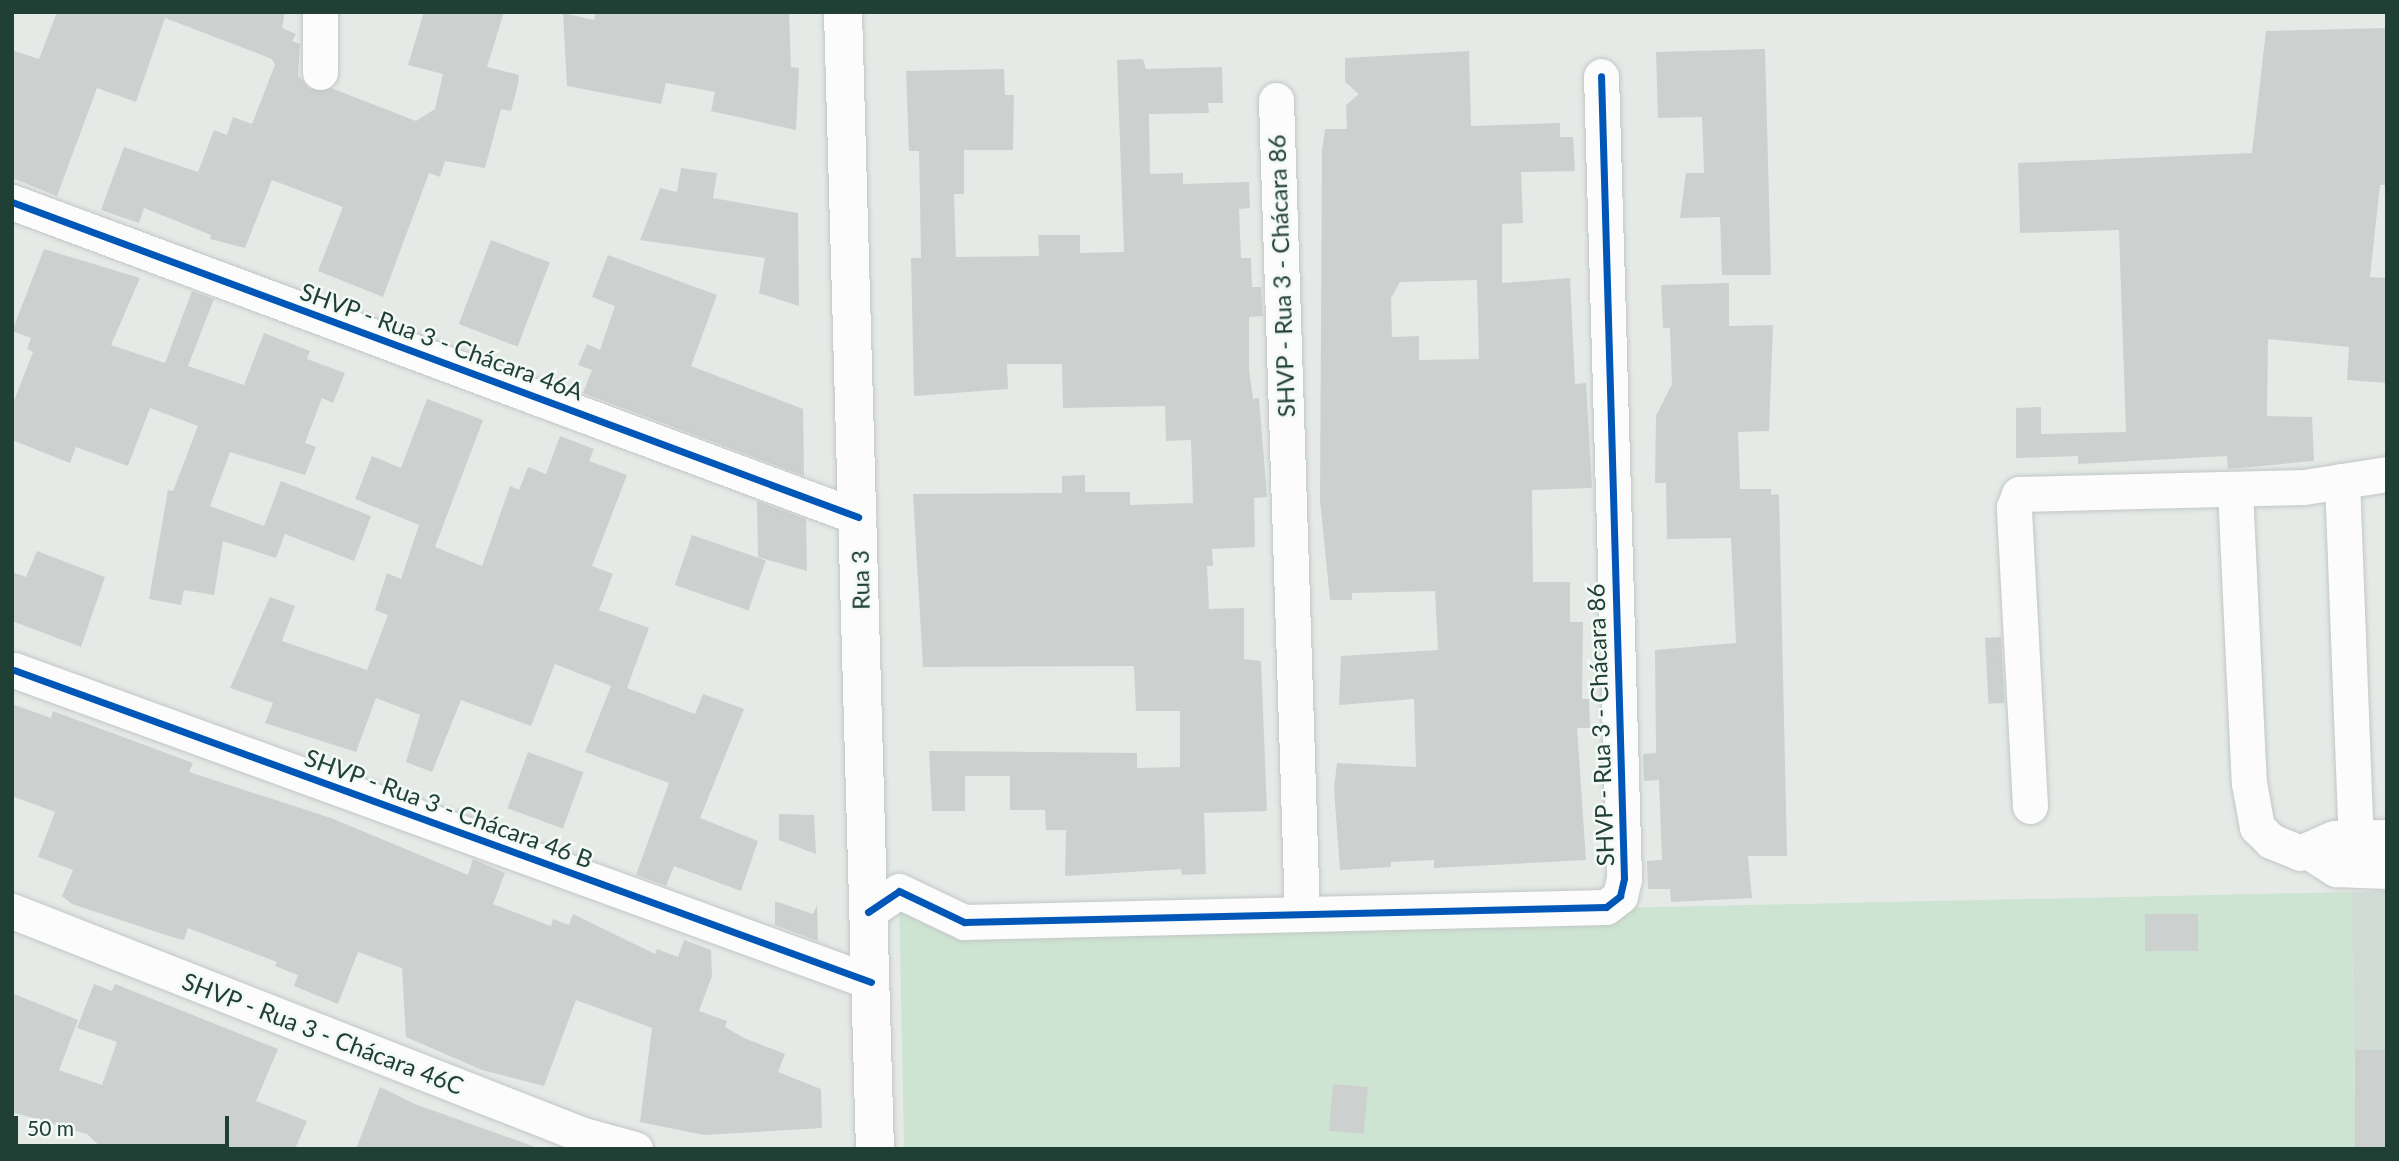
<!DOCTYPE html>
<html>
<head>
<meta charset="utf-8">
<style>
	body { margin:0 }
	#map { position:relative; width:2399px; height:1161px; overflow:hidden; background:#e5eae7; font-family:Lato,sans-serif }
	div>[style] { position:absolute }
	[style*='--x'] { left:calc(var(--x)*1px); top:calc(var(--y)*1px); width:calc(var(--w)*1px); rotate:calc(var(--a)*1deg) }
	.built>* { inset:0; background:#d2dcd7 }
	.green>* { inset:0; background:#cde4d2 }
	.building>* { inset:0; background:#ccd1cf; transform-origin:0 0 }
	.roads { filter:drop-shadow(0 0 2px #c2c7c4) drop-shadow(0 0 2px #c2c7c4) }
	.street>* { height:35px; margin:-17.5px; padding:0 17.5px; transform-origin:17.5px; border-radius:17.5px; background:#fbfcfb }
	.secondary>* { height:38px; margin:-19px; padding:0 19px; transform-origin:19px; border-radius:19px; background:#fbfcfb }
	.cycleway>* { height:7px; margin:-3.5px; padding:0 3.5px; transform-origin:3.5px; border-radius:3.5px; background:#0057b8 }
	span { translate:-50% -50%; white-space:nowrap; text-align:center; line-height:1.15; -webkit-text-stroke:5px #f3f9f5; paint-order:stroke }
	.street-label { font-size:24px; color:#203f35 }
	.frame { position:absolute; inset:0; border:14px solid #203f35; pointer-events:none }
	.scale { position:absolute; left:14px; top:1116px; width:215px; height:32px; box-sizing:border-box; border:4px solid #203f35; border-top:0; padding-left:9px; font-size:21px; line-height:24px; white-space:nowrap; color:#203f35; -webkit-text-stroke:5px #f3f9f5; paint-order:stroke }
</style>
</head>
<body>
<div id="map">
	<div class="built">
		<i style="clip-path:polygon(2387px 891px,2387px 1149px,2356px 1149px,2351px 892px)"></i>
	</div>
	<div class="green">
		<i style="clip-path:polygon(899px 891px,964px 922px,2351px 892px,2356px 1149px,904px 1149px)"></i>
	</div>
	<div class="building">
		<i style="clip-path:polygon(57px 12px,285px 12px,282px 28px,296px 34px,292px 41px,300px 44px,298px 75px,309px 89px,331px 88px,416px 121px,435px 109px,443px 74px,408px 65px,424px 12px,504px 12px,487px 67px,519px 75px,518px 84px,511px 111px,501px 109px,485px 168px,445px 161px,440px 177px,429px 173px,383px 297px,318px 271px,343px 207px,272px 180px,245px 248px,210px 239px,211px 235px,144px 208px,139px 223px,101px 210px,124px 147px,198px 172px,214px 130px,227px 135px,233px 117px,252px 124px,275px 65px,272px 59px,165px 18px,136px 102px,97px 88px,57px 196px,12px 178px,12px 50px,39px 59px)"></i>
		<i style="clip-path:polygon(596px 12px,789px 12px,791px 67px,799px 68px,796px 130px,711px 111px,715px 92px,666px 83px,661px 104px,567px 86px,563px 13px,594px 20px)"></i>
		<i style="clip-path:polygon(2387px 28px,2387px 185px,2380px 185px,2370px 277px,2387px 278px,2387px 383px,2347px 380px,2349px 347px,2268px 339px,2267px 416px,2312px 417px,2314px 461px,2228px 469px,2227px 456px,2078px 464px,2078px 456px,2016px 458px,2016px 408px,2041px 407px,2041px 434px,2126px 432px,2119px 230px,2020px 233px,2018px 163px,2252px 153px,2266px 31px)"></i>
		<i style="clip-path:polygon(1765px 49px,1771px 275px,1722px 275px,1720px 217px,1680px 218px,1686px 173px,1704px 173px,1702px 117px,1658px 118px,1656px 52px)"></i>
		<i style="clip-path:polygon(evenodd,1469px 51px,1471px 126px,1560px 123px,1560px 137px,1573px 137px,1575px 171px,1521px 172px,1523px 223px,1502px 224px,1502px 283px,1570px 278px,1575px 384px,1586px 383px,1592px 488px,1532px 490px,1533px 582px,1570px 582px,1570px 622px,1583px 622px,1582px 699px,1589px 699px,1590px 728px,1577px 728px,1586px 860px,1434px 868px,1434px 860px,1391px 862px,1391px 867px,1340px 870px,1334px 789px,1337px 763px,1416px 767px,1414px 699px,1339px 705px,1341px 656px,1438px 650px,1435px 591px,1352px 593px,1352px 600px,1330px 600px,1320px 500px,1322px 150px,1325px 129px,1347px 129px,1346px 105px,1359px 94px,1345px 82px,1345px 58px,1469px 51px,1477px 280px,1479px 359px,1419px 360px,1419px 336px,1392px 337px,1391px 298px,1400px 282px,1477px 280px)"></i>
		<i style="clip-path:polygon(1143px 59px,1146px 69px,1222px 67px,1223px 103px,1208px 103px,1209px 113px,1149px 114px,1150px 174px,1183px 173px,1183px 184px,1249px 182px,1250px 208px,1239px 209px,1241px 258px,1251px 258px,1252px 287px,1261px 287px,1263px 316px,1249px 317px,1249px 370px,1253px 399px,1259px 398px,1267px 497px,1254px 498px,1255px 547px,1212px 549px,1213px 566px,1207px 566px,1209px 609px,1244px 608px,1244px 659px,1261px 661px,1267px 811px,1204px 813px,1206px 874px,1182px 875px,1181px 869px,1065px 876px,1066px 830px,1046px 830px,1045px 810px,1010px 810px,1010px 776px,965px 776px,965px 811px,932px 811px,929px 751px,1137px 753px,1137px 768px,1180px 767px,1180px 711px,1136px 711px,1134px 666px,923px 667px,913px 494px,1062px 493px,1062px 476px,1085px 475px,1085px 492px,1130px 492px,1130px 505px,1193px 503px,1191px 440px,1166px 441px,1165px 406px,1063px 408px,1062px 364px,1007px 364px,1008px 389px,914px 396px,911px 258px,921px 258px,920px 199px,919px 151px,909px 151px,906px 71px,1004px 69px,1005px 95px,1014px 95px,1013px 150px,964px 150px,964px 194px,954px 194px,956px 257px,1039px 256px,1038px 235px,1080px 235px,1080px 253px,1124px 252px,1117px 60px)"></i>
		<i style="clip-path:polygon(681px 168px,717px 173px,713px 198px,798px 213px,799px 306px,759px 293px,765px 258px,640px 240px,660px 188px,677px 192px)"></i>
		<i style="left:491px;top:240px;width:63px;height:90px;rotate:21deg"></i>
		<i style="clip-path:polygon(44px 249px,140px 278px,111px 345px,165px 363px,192px 291px,214px 299px,188px 366px,244px 385px,264px 333px,310px 351px,307px 359px,345px 373px,333px 403px,322px 398px,305px 443px,316px 447px,305px 475px,230px 452px,210px 506px,264px 526px,281px 481px,371px 516px,354px 561px,285px 534px,276px 558px,223px 541px,214px 595px,184px 590px,181px 605px,149px 599px,168px 490px,173px 491px,198px 426px,150px 408px,128px 466px,76px 447px,70px 463px,12px 440px,12px 406px,33px 352px,27px 349px,31px 338px,12px 331px)"></i>
		<i style="clip-path:polygon(608px 255px,717px 295px,691px 366px,803px 409px,804px 476px,583px 393px,592px 370px,578px 365px,587px 344px,600px 350px,615px 306px,592px 297px)"></i>
		<i style="clip-path:polygon(1729px 283px,1729px 326px,1773px 325px,1769px 431px,1738px 432px,1740px 489px,1771px 489px,1771px 495px,1779px 494px,1787px 856px,1748px 856px,1752px 898px,1671px 902px,1670px 889px,1648px 889px,1647px 861px,1662px 860px,1659px 780px,1644px 781px,1643px 754px,1656px 753px,1655px 650px,1736px 643px,1731px 538px,1667px 539px,1666px 483px,1655px 483px,1656px 416px,1672px 384px,1670px 328px,1663px 328px,1661px 285px)"></i>
		<i style="clip-path:polygon(427px 399px,483px 420px,435px 547px,482px 566px,510px 486px,519px 490px,528px 467px,546px 474px,560px 436px,594px 449px,589px 461px,627px 475px,592px 566px,613px 574px,599px 610px,649px 628px,627px 688px,695px 714px,703px 694px,744px 709px,700px 818px,758px 841px,741px 891px,674px 866px,666px 886px,636px 875px,669px 783px,585px 752px,611px 686px,555px 664px,531px 726px,461px 700px,432px 772px,406px 762px,420px 715px,376px 698px,356px 752px,265px 723px,273px 703px,230px 688px,270px 597px,295px 606px,282px 641px,367px 670px,388px 615px,375px 610px,387px 573px,401px 579px,419px 525px,355px 499px,372px 456px,401px 468px)"></i>
		<i style="clip-path:polygon(757px 501px,806px 519px,807px 571px,758px 557px)"></i>
		<i style="left:692px;top:535px;width:78px;height:53px;rotate:19deg"></i>
		<i style="clip-path:polygon(37px 551px,105px 577px,81px 647px,12px 621px,12px 572px,26px 577px)"></i>
		<i style="left:2001px;top:637px;width:66px;height:16px;rotate:87deg"></i>
		<i style="clip-path:polygon(12px 704px,51px 718px,53px 711px,193px 763px,189px 772px,331px 818px,468px 875px,473px 859px,505px 873px,493px 904px,551px 926px,553px 919px,569px 925px,573px 914px,655px 954px,657px 949px,678px 957px,684px 940px,711px 950px,712px 976px,699px 1011px,727px 1021px,725px 1027px,744px 1038px,785px 1054px,778px 1072px,821px 1089px,822px 1128px,704px 1135px,640px 1122px,652px 1028px,576px 1000px,544px 1086px,482px 1070px,406px 1037px,402px 968px,358px 952px,338px 1004px,294px 986px,298px 975px,275px 966px,277px 962px,188px 928px,184px 940px,175px 938px,72px 904px,62px 896px,73px 870px,38px 857px,55px 812px,12px 796px)"></i>
		<i style="left:528px;top:752px;width:59px;height:60px;rotate:20deg"></i>
		<i style="clip-path:polygon(779px 814px,814px 815px,816px 854px,779px 840px)"></i>
		<i style="clip-path:polygon(775px 901px,813px 914px,817px 905px,818px 941px,775px 925px)"></i>
		<i style="left:2198px;top:914px;width:37px;height:53px;rotate:90deg"></i>
		<i style="clip-path:polygon(94px 984px,112px 991px,115px 984px,278px 1049px,256px 1101px,307px 1121px,295px 1149px,103px 1149px,87px 1134px,12px 1112px,12px 993px,78px 1020px,59px 1070px,102px 1085px,117px 1042px,77px 1028px)"></i>
		<i style="left:2387px;top:1050px;width:99px;height:32px;rotate:90deg"></i>
		<i style="left:1333px;top:1084px;width:35px;height:47px;rotate:5deg"></i>
		<i style="clip-path:polygon(380px 1087px,415px 1104px,541px 1149px,356px 1149px)"></i>
	</div>
	<div class="roads">
		<div class="street">
			<i style="--x:320;--y:72;--w:60;--a:-90"></i>
			<i style="--x:1276;--y:100;--w:814;--a:88.17"></i>
			<i style="--x:12;--y:202;--w:903;--a:20.42"></i>
			<i style="--x:2342;--y:481;--w:357;--a:87.8"></i>
			<i style="--x:2235;--y:490;--w:293;--a:87.3"></i>
			<i style="--x:2249;--y:783;--w:45;--a:79.7"></i>
			<i style="--x:2257;--y:827;--w:20;--a:45"></i>
			<i style="--x:2271;--y:841;--w:31;--a:22"></i>
			<i style="--x:2300;--y:853;--w:37;--a:-24"></i>
			<i style="--x:2334;--y:838;--w:53;--a:-1.1"></i>
			<i style="--x:14;--y:670;--w:912;--a:20"></i>
			<i style="--x:2030;--y:806;--w:299;--a:-93.1"></i>
			<i style="--x:2014;--y:507;--w:14;--a:-69"></i>
			<i style="--x:2019;--y:494;--w:285;--a:-1.4"></i>
			<i style="--x:2304;--y:487;--w:84;--a:-8.9"></i>
			<i style="--x:2311;--y:853;--w:30;--a:33"></i>
			<i style="--x:2336;--y:869;--w:51;--a:2.2"></i>
			<i style="--x:12;--y:911;--w:613;--a:21.42"></i>
			<i style="--x:583;--y:1135;--w:54;--a:15.1"></i>
			<i style="--x:868;--y:912;--w:37;--a:-34"></i>
			<i style="--x:899;--y:891;--w:72;--a:25.5"></i>
			<i style="--x:964;--y:922;--w:642;--a:-1.34"></i>
			<i style="--x:1606;--y:907;--w:18;--a:-38"></i>
			<i style="--x:1620;--y:896;--w:18;--a:-77"></i>
			<i style="--x:1624;--y:878;--w:802;--a:-91.64"></i>
		</div>
		<div class="secondary">
			<i style="--x:843;--y:12;--w:1137;--a:88.39"></i>
		</div>
	</div>
	<div class="cycleway">
		<i style="--x:12;--y:202;--w:903;--a:20.42"></i>
		<i style="--x:14;--y:670;--w:912;--a:20"></i>
		<i style="--x:868;--y:912;--w:37;--a:-34"></i>
		<i style="--x:899;--y:891;--w:72;--a:25.5"></i>
		<i style="--x:964;--y:922;--w:642;--a:-1.34"></i>
		<i style="--x:1606;--y:907;--w:18;--a:-38"></i>
		<i style="--x:1620;--y:896;--w:18;--a:-77"></i>
		<i style="--x:1624;--y:878;--w:802;--a:-91.64"></i>
	</div>
	<div class="street-label">
		<span style="left:1281px;top:276px;rotate:-92deg">SHVP - Rua 3 - Chácara 86</span>
		<span style="left:442px;top:341px;rotate:20deg">SHVP - Rua 3 - Chácara 46A</span>
		<span style="left:860px;top:580px;rotate:-91deg">Rua 3</span>
		<span style="left:1600px;top:725px;rotate:-92deg">SHVP - Rua 3 - Chácara 86</span>
		<span style="left:449px;top:808px;rotate:20deg">SHVP - Rua 3 - Chácara 46 B</span>
		<span style="left:323px;top:1033px;rotate:21deg">SHVP - Rua 3 - Chácara 46C</span>
	</div>
	<div class="frame"></div>
	<div class="scale">50 m</div>
</div>
</body>
</html>
